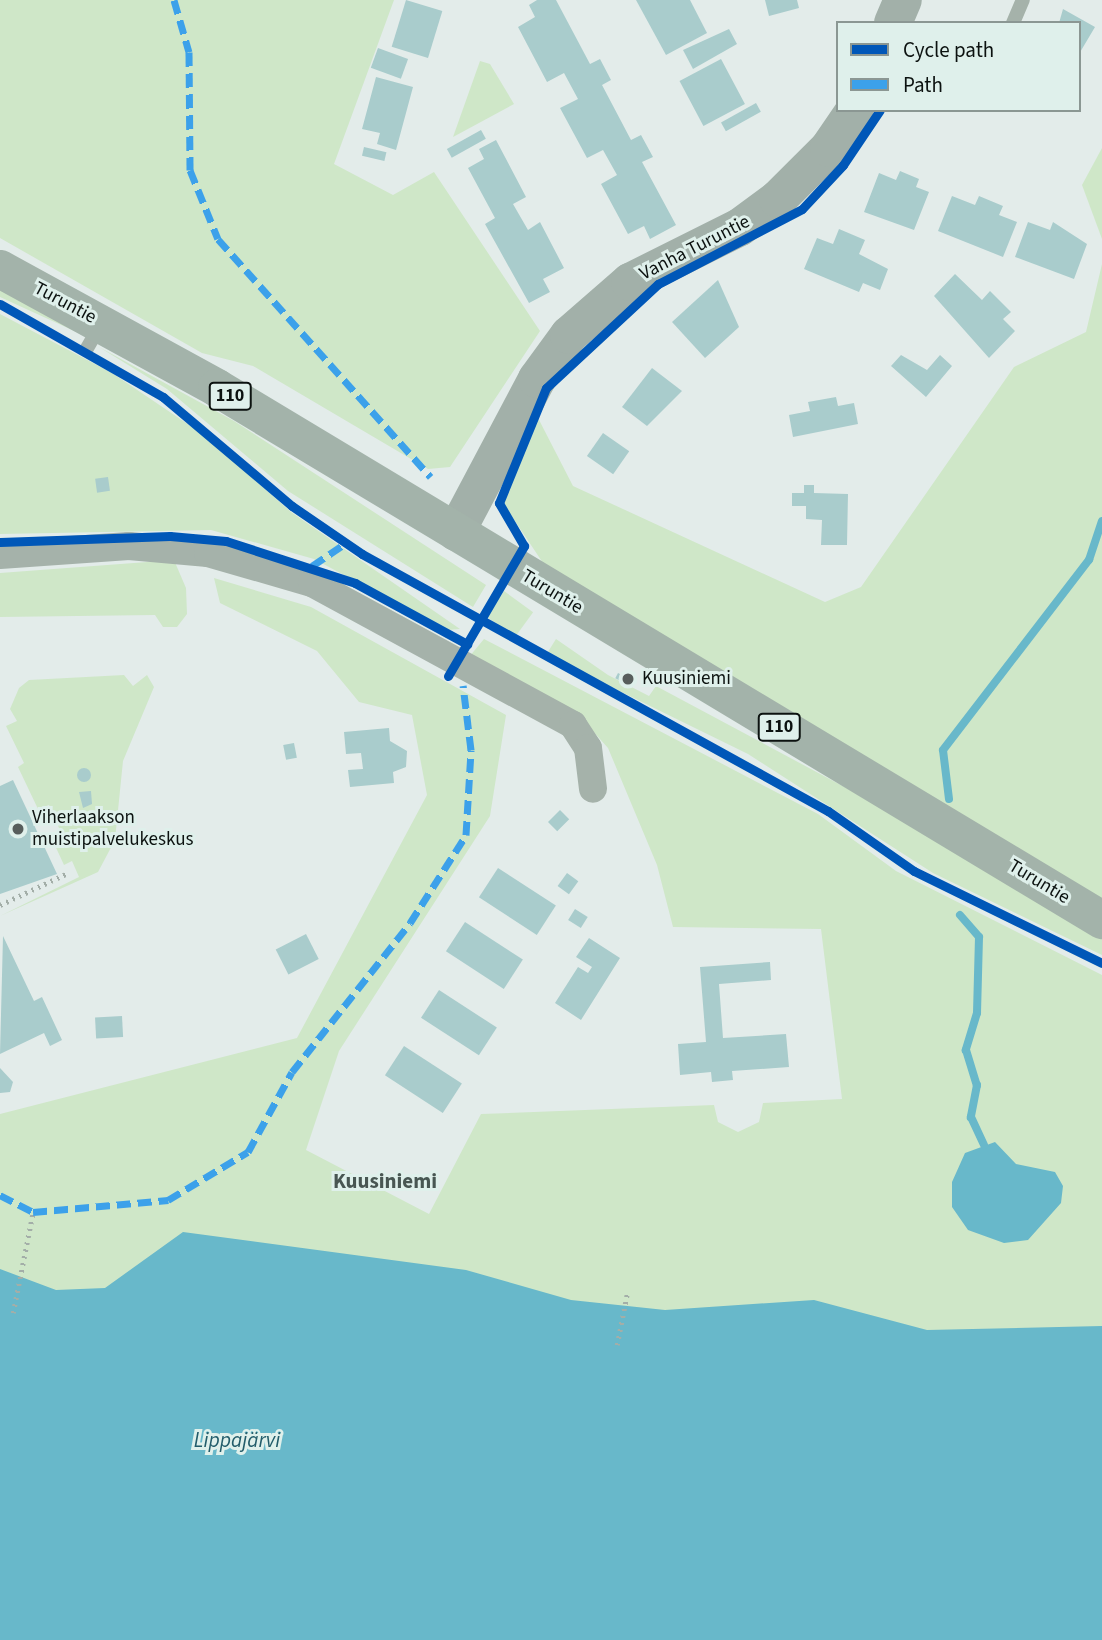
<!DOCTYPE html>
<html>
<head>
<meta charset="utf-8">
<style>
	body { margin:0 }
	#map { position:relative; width:1102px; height:1640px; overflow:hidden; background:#e3ecea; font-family:"Source Sans 3",sans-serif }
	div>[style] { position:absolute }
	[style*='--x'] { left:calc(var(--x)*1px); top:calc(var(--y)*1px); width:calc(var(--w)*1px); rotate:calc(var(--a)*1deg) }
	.green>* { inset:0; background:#cfe7c8; transform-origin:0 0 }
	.water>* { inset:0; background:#68b8ca }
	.stream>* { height:8px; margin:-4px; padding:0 4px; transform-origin:4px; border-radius:4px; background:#68b8ca }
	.building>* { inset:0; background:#a9cccc; transform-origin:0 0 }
	.round { border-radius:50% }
	.path>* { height:4.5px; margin-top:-2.25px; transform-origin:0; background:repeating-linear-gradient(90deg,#a3aea8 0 2px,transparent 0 7px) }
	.lane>* { height:14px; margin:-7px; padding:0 7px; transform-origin:7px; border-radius:7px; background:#a5b2aa }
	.street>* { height:28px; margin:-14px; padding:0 14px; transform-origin:14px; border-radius:14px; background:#a5b2aa }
	.secondary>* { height:38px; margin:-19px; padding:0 19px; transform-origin:19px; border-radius:19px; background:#a2b0a9 }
	.primary>* { height:38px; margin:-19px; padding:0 19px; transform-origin:19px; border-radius:19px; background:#a3b3aa }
	.quiet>* { height:7px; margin-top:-3.5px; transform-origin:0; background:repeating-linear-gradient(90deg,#3ca1ea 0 14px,transparent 0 21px) }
	.cycleway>* { height:9px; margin:-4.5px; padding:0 4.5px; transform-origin:4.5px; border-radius:4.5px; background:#0057b8 }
	.dots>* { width:19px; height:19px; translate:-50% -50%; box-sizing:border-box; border:4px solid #dff0eb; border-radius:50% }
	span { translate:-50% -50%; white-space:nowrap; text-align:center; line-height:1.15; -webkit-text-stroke:6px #dff0eb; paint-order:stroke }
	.shield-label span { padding:2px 5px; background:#dff0eb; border:2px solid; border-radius:5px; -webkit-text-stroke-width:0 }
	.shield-label { font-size:18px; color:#0c1210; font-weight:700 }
	.street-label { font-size:19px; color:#0c1210 }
	.poi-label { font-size:19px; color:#0c1210 }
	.left { translate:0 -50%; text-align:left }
	.neighbourhood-label { font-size:21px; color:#485652; font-weight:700 }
	.water-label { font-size:21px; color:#225c6a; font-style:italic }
	.legend { position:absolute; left:836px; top:21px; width:245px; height:91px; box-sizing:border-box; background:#dff0eb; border:2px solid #8b9793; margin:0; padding:9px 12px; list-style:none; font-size:21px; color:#0c1210 }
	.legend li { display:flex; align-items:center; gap:14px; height:35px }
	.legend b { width:35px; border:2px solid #8b9793 }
</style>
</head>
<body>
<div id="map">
	<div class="green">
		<i style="clip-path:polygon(0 0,394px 0,334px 164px,393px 195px,434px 172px,540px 331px,450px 467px,428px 469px,253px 366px,202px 353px,0 238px)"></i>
		<i style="clip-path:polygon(480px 61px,490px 64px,514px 104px,453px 137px)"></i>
		<i style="clip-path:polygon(1102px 148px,1102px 239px,1082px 185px)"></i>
		<i style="clip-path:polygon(1102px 264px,1102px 902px,543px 563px,503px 503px,537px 416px,573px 486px,825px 602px,861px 587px,1014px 367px,1086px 332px)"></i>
		<i style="clip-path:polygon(0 287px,83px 335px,0 297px)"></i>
		<i style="clip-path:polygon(0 314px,112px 373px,204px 435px,291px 512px,460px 629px,447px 630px,314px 559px,211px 530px,0 534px)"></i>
		<i style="clip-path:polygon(99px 347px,234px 421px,486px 585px,473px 607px,288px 491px,167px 389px)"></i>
		<i style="clip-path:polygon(174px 560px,186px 588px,187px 614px,177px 627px,163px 627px,155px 615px,0 617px,0 573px)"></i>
		<i style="clip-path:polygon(214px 578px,311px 607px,506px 715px,490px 816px,339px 1051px,306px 1150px,429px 1214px,481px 1114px,714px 1105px,718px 1122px,738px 1132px,759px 1122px,763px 1103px,842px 1099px,821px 929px,673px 927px,657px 865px,608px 748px,583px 720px,469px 657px,484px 639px,818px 814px,896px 871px,1102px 975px,1102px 1640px,0 1640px,0 1114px,297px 1038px,427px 795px,412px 715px,359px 702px,317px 651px,220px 603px)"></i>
		<i style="left:504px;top:591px;width:36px;height:31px;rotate:36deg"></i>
		<i style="clip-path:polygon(556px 639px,608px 675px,649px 696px,656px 686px,852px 791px,1102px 938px,1102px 955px,933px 873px,748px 754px,546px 655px)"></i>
		<i style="clip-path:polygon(124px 675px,133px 686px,147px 675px,154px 687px,123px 761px,115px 840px,98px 872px,0 916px,79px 877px,72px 861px,64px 865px,52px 839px,62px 835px,49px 805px,38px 809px,18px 767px,24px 763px,6px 726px,17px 721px,10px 709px,19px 688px,29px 680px)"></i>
	</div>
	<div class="water">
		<i style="clip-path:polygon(995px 1142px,1016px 1164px,1055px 1172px,1063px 1186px,1061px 1203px,1028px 1240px,1004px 1243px,968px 1230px,952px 1207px,952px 1182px,965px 1153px)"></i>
		<i style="clip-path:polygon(183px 1232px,466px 1270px,571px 1300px,665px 1310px,814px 1300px,927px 1330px,1102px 1326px,1102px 1640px,0 1640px,0 1269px,56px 1290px,105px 1288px)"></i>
	</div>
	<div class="stream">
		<i style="--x:949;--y:799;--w:49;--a:-97"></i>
		<i style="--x:943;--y:750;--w:240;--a:-52.5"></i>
		<i style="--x:1089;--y:560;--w:41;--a:-71.6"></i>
		<i style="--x:960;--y:915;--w:29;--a:49"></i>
		<i style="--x:979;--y:937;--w:76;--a:91.5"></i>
		<i style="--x:977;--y:1013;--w:39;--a:107"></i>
		<i style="--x:966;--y:1050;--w:37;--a:73"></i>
		<i style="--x:977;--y:1085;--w:33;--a:101"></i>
		<i style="--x:971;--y:1117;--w:31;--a:65"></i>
	</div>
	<div class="building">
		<i style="left:406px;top:0;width:38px;height:49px;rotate:17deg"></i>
		<i style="clip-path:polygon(537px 0,556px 0,590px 64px,600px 59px,611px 80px,602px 85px,631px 140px,641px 135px,653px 157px,642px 162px,676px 225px,650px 239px,644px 226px,628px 234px,601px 184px,617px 175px,603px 150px,587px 158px,560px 108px,578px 99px,564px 73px,547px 82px,518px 27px,535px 17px,529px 5px)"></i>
		<i style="clip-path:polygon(636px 0,690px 0,707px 33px,666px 55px)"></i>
		<i style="clip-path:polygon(765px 0,797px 0,799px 8px,769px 16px)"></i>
		<i style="clip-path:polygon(1063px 9px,1095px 27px,1079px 54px,1079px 23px,1059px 23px)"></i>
		<i style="clip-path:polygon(729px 29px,737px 44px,693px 69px,683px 50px)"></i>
		<i style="left:378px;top:48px;width:32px;height:21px;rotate:20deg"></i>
		<i style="left:721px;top:59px;width:51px;height:47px;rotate:62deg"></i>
		<i style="clip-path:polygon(376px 77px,413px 87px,396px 150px,377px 144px,380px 133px,362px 129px)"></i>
		<i style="left:756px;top:103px;width:10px;height:40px;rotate:61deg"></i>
		<i style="left:481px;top:130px;width:10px;height:39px;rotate:61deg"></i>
		<i style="clip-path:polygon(496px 140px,526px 197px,513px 204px,528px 230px,540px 222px,564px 268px,543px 279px,550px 292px,529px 303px,485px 224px,495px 218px,468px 168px,484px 159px,479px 149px)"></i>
		<i style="left:364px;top:147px;width:23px;height:9px;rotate:13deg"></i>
		<i style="clip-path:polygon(900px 171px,919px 179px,916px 187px,929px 192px,914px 230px,864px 212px,879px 173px,896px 180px)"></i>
		<i style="clip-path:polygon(952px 196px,975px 205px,979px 196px,1003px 206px,999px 215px,1017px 222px,1003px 257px,938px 231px)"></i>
		<i style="clip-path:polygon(1028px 222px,1050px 230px,1053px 222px,1087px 244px,1074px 279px,1015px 257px)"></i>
		<i style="clip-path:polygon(839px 229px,865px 240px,859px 254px,888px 269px,880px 290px,863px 283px,859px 292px,804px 269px,817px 238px,833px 244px)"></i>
		<i style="clip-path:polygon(955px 274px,982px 300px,990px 291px,1011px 312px,1003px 319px,1015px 331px,989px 358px,934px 296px)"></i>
		<i style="clip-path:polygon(718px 280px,739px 327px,705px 358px,672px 322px)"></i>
		<i style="clip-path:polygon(901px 355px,927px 370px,940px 355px,952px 366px,926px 397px,891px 366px)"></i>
		<i style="clip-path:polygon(652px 368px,682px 391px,647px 426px,622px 407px)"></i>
		<i style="clip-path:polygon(836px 397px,838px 406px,854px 403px,858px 424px,793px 437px,789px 415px,810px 411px,808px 402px)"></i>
		<i style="left:603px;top:433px;width:32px;height:28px;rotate:35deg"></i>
		<i style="left:108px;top:477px;width:14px;height:13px;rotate:82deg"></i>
		<i style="clip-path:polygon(804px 485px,814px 485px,814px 493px,848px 494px,847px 545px,821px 545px,822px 520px,806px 519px,806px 506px,792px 506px,792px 493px,804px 493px)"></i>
		<i style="left:618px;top:673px;width:18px;height:6px;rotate:27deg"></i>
		<i style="clip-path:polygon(389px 728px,390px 741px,407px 751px,406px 767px,393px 772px,394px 783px,350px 787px,348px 770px,363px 769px,361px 753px,346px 754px,344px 732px)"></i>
		<i style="left:294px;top:743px;width:15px;height:11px;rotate:79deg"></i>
		<i class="round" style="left:77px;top:768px;width:14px;height:14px"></i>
		<i style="clip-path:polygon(13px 780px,57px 874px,0 894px,0 786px)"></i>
		<i style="clip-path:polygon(91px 791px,92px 804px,83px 808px,79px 792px)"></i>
		<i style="left:560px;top:810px;width:13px;height:17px;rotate:45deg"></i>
		<i style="left:498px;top:868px;width:69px;height:35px;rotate:33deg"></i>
		<i style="left:567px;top:873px;width:14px;height:16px;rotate:36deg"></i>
		<i style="left:575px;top:909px;width:15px;height:13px;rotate:32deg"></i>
		<i style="left:465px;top:922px;width:69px;height:35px;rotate:33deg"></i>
		<i style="left:306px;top:934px;width:28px;height:34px;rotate:63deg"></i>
		<i style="clip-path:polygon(3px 936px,34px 1001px,42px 997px,62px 1040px,50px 1046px,44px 1033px,0 1054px)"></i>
		<i style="clip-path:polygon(589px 938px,620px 958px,581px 1020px,555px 1003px,578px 967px,588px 973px,592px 967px,576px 957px)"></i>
		<i style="clip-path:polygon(770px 962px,771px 980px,719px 984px,723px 1038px,786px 1034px,789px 1067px,732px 1071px,733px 1080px,712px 1082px,711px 1072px,680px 1075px,678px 1044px,706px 1042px,700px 967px)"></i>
		<i style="left:439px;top:990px;width:69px;height:33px;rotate:33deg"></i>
		<i style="left:122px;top:1016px;width:21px;height:27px;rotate:87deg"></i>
		<i style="left:404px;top:1046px;width:69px;height:35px;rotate:33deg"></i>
		<i style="clip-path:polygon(0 1068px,13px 1082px,10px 1092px,0 1093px)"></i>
	</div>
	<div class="path">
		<i style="--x:0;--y:905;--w:75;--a:-25.2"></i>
		<i style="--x:13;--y:1313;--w:103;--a:-78.8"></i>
		<i style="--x:617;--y:1345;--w:52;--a:-78.9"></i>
	</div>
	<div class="lane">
		<i style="--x:1013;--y:23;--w:25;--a:-67"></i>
		<i style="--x:86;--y:350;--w:30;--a:-60"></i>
	</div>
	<div class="street">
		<i style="--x:0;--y:555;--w:129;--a:-4"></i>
		<i style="--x:129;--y:546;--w:79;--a:5.1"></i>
		<i style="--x:208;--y:553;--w:108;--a:16.1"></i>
		<i style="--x:312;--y:583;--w:297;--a:28.5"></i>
		<i style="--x:573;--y:725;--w:27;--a:57"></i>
		<i style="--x:588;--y:748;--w:41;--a:83"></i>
	</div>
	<div class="secondary">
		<i style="--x:893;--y:23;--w:25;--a:-67"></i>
		<i style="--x:456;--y:532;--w:173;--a:-62.1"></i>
		<i style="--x:537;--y:379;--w:54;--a:-54"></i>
		<i style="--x:569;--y:335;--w:81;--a:-41"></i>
		<i style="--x:630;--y:282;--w:123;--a:-26.6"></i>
		<i style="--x:740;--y:227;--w:47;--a:-36.4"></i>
		<i style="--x:778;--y:199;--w:72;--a:-45"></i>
		<i style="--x:829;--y:148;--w:46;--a:-55.6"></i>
	</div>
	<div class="primary">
		<i style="--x:0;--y:269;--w:247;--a:28.7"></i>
		<i style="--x:217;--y:388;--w:1033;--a:31.01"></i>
	</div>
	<div class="quiet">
		<i style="--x:174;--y:0;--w:54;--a:73.9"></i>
		<i style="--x:189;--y:52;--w:118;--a:89.5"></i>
		<i style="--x:190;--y:170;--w:74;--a:67.9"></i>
		<i style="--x:218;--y:239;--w:319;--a:48.2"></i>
		<i style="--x:312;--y:566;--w:41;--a:-34.1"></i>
		<i style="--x:0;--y:1195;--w:37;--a:27"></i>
		<i style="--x:33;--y:1212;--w:136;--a:-5.1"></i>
		<i style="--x:168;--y:1200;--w:93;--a:-31"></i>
		<i style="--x:248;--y:1152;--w:91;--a:-61.2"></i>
		<i style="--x:292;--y:1072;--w:190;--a:-51.6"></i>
		<i style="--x:410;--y:923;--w:104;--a:-57.5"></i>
		<i style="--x:466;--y:835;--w:85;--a:-86.6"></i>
		<i style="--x:471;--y:750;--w:65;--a:-97"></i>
	</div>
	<div class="cycleway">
		<i style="--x:0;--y:304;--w:188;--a:29.7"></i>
		<i style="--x:163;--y:397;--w:169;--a:40.2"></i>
		<i style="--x:292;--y:506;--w:85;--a:34.4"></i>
		<i style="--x:362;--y:554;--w:532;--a:28.88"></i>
		<i style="--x:828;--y:811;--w:105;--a:34.9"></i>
		<i style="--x:914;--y:871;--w:209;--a:26.1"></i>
		<i style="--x:0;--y:542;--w:170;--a:-2"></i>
		<i style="--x:170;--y:536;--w:56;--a:5.1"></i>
		<i style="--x:226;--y:541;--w:136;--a:18"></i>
		<i style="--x:355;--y:583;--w:128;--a:28.6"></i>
		<i style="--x:448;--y:676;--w:151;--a:-59.7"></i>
		<i style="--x:524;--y:546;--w:50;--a:-120.2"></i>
		<i style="--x:499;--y:503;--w:124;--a:-67.8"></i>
		<i style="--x:546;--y:388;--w:153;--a:-42.9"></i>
		<i style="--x:658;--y:284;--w:162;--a:-27.5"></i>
		<i style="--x:802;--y:209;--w:60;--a:-47"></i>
		<i style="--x:843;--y:165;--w:66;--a:-56.1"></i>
	</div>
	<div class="dots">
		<i style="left:628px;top:679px;background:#575e5c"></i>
		<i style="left:18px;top:829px;background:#575e5c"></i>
	</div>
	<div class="shield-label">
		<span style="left:230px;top:396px">110</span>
		<span style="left:779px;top:727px">110</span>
	</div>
	<div class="street-label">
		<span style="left:695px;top:248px;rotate:-27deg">Vanha Turuntie</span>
		<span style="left:65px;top:303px;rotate:28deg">Turuntie</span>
		<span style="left:552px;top:592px;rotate:31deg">Turuntie</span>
		<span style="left:1039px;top:882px;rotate:31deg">Turuntie</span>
	</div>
	<div class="poi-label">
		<span class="left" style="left:642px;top:679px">Kuusiniemi</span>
		<span class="left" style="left:32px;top:829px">Viherlaakson<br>muistipalvelukeskus</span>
	</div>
	<div class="neighbourhood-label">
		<span style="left:385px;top:1181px">Kuusiniemi</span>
	</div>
	<div class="water-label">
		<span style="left:237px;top:1440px">Lippajärvi</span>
	</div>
	<ul class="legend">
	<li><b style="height:9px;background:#0057b8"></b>Cycle path</li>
	<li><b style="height:9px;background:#3ca1ea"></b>Path</li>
	</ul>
</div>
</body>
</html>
